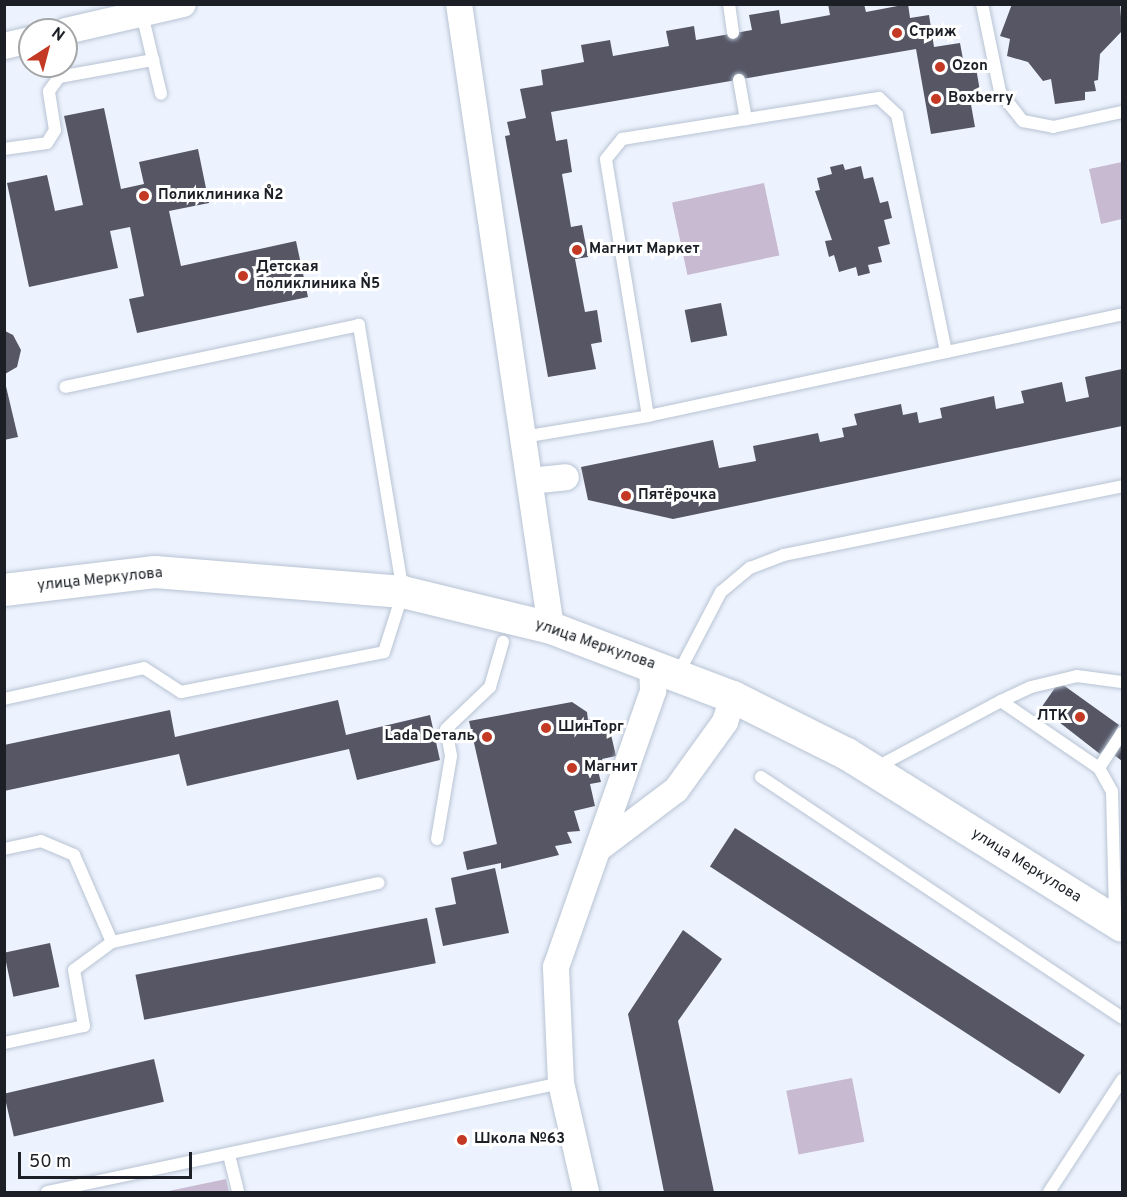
<!DOCTYPE html>
<html>
<head>
<meta charset="utf-8">
<style>
	body { margin:0 }
	#map { position:relative; width:1127px; height:1197px; overflow:hidden; background:#edf3fe; font-family:Overpass,sans-serif }
	div>[style] { position:absolute }
	[style*='--x'] { left:calc(var(--x)*1px); top:calc(var(--y)*1px); width:calc(var(--w)*1px); rotate:calc(var(--a)*1deg) }
	.green>* { inset:0; background:#c8bad1; transform-origin:0 0 }
	.building>* { inset:0; background:#565665; transform-origin:0 0 }
	.roads { filter:drop-shadow(0 0 2px #b8c3d3) drop-shadow(0 0 2px #b8c3d3) }
	.service>* { height:12px; margin:-6px; padding:0 6px; transform-origin:6px; border-radius:6px; background:#fff }
	.minor>* { height:26px; margin:-13px; padding:0 13px; transform-origin:13px; border-radius:13px; background:#fff }
	.tertiary>* { height:32px; margin:-16px; padding:0 16px; transform-origin:16px; border-radius:16px; background:#fff }
	.dots>* { width:16px; height:16px; translate:-50% -50%; box-sizing:border-box; border:3px solid #fff; border-radius:50% }
	span { translate:-50% -50%; white-space:nowrap; text-align:center; line-height:1.15; -webkit-text-stroke:6px #fff; paint-order:stroke }
	.poi-label { font-size:15px; color:#1c2026; font-weight:700 }
	.left { translate:0 -50%; text-align:left }
	.right { translate:-100% -50%; text-align:right }
	.street-label { font-size:15px; color:#1c2026 }
	.frame { position:absolute; inset:0; border:6px solid #1c2026; pointer-events:none }
	.north { position:absolute; left:18px; top:18px; width:60px; height:60px; box-sizing:border-box; background:#fff; border:2px solid #a4a6a8; border-radius:50%; rotate:36deg; font-size:16px; font-weight:700; line-height:24px; text-align:center; color:#1c2026 }
	.north::after { content:''; display:block; margin:auto; width:21px; height:27px; background:#c43923; clip-path:polygon(50% 0,100% 100%,50% 72%,0 100%) }
	.scale { position:absolute; left:18px; top:1152px; width:174px; height:27px; box-sizing:border-box; border:3px solid #1c2026; border-top:0; padding-left:8px; font-size:18px; line-height:21px; white-space:nowrap; color:#1c2026; -webkit-text-stroke:4px #fff; paint-order:stroke }
</style>
</head>
<body>
<div id="map">
	<div class="green">
		<i style="clip-path:polygon(1122px 162px,1122px 219px,1101px 224px,1089px 169px)"></i>
		<i style="left:764px;top:183px;width:74px;height:94px;rotate:78deg"></i>
		<i style="left:852px;top:1078px;width:65px;height:67px;rotate:79deg"></i>
		<i style="clip-path:polygon(226px 1179px,229px 1192px,164px 1192px)"></i>
	</div>
	<div class="building">
		<i style="clip-path:polygon(828px 4px,864px 4px,866px 12px,908px 4px,910px 18px,929px 15px,934px 47px,960px 43px,965px 70px,976px 68px,981px 97px,970px 99px,975px 127px,931px 134px,916px 49px,551px 112px,556px 141px,567px 139px,572px 172px,562px 174px,571px 227px,582px 225px,588px 257px,575px 259px,585px 312px,597px 310px,602px 342px,591px 344px,596px 369px,548px 377px,505px 136px,510px 135px,507px 122px,526px 118px,520px 89px,543px 85px,541px 70px,584px 62px,581px 45px,610px 40px,613px 56px,669px 46px,666px 31px,694px 26px,696px 40px,752px 30px,749px 15px,779px 10px,781px 24px,830px 15px)"></i>
		<i style="clip-path:polygon(1012px 4px,1120px 4px,1122px 31px,1100px 54px,1098px 80px,1094px 81px,1096px 91px,1085px 92px,1085px 100px,1055px 104px,1051px 79px,1043px 81px,1028px 62px,1007px 56px,1010px 39px,1000px 36px)"></i>
		<i style="clip-path:polygon(104px 108px,121px 189px,144px 184px,139px 162px,198px 149px,209px 203px,169px 211px,181px 266px,296px 241px,308px 297px,137px 333px,129px 299px,144px 296px,130px 227px,110px 231px,118px 268px,29px 287px,7px 183px,47px 175px,55px 211px,83px 205px,64px 116px)"></i>
		<i style="clip-path:polygon(843px 164px,845px 170px,861px 166px,864px 179px,873px 177px,880px 203px,888px 201px,892px 218px,884px 220px,890px 244px,878px 247px,882px 262px,868px 265px,870px 273px,858px 276px,856px 267px,839px 272px,834px 255px,829px 257px,825px 241px,832px 240px,815px 191px,820px 190px,817px 178px,832px 174px,830px 167px)"></i>
		<i style="left:721px;top:303px;width:33px;height:37px;rotate:79deg"></i>
		<i style="clip-path:polygon(5px 331px,13px 335px,21px 350px,17px 367px,5px 374px)"></i>
		<i style="clip-path:polygon(1122px 369px,1122px 426px,673px 519px,588px 500px,581px 467px,713px 440px,719px 468px,756px 461px,753px 446px,818px 433px,820px 442px,844px 437px,842px 428px,857px 425px,854px 414px,901px 404px,903px 415px,917px 412px,919px 423px,942px 418px,940px 408px,994px 396px,996px 409px,1024px 403px,1021px 391px,1062px 382px,1066px 402px,1089px 397px,1085px 377px)"></i>
		<i style="clip-path:polygon(4px 378px,18px 437px,4px 440px)"></i>
		<i style="clip-path:polygon(1059px 682px,1119px 725px,1115px 732px,1122px 737px,1122px 761px,1105px 748px,1100px 754px,1041px 708px)"></i>
		<i style="clip-path:polygon(338px 700px,346px 735px,430px 715px,440px 760px,357px 780px,349px 749px,187px 786px,179px 754px,4px 791px,4px 745px,170px 710px,175px 737px)"></i>
		<i style="clip-path:polygon(572px 702px,587px 712px,588px 720px,595px 718px,597px 728px,609px 726px,616px 756px,602px 759px,606px 770px,598px 771px,601px 782px,590px 784px,595px 806px,574px 811px,580px 831px,567px 832px,572px 843px,555px 846px,559px 855px,501px 869px,501px 863px,467px 870px,463px 852px,497px 844px,469px 721px)"></i>
		<i style="left:735px;top:828px;width:417px;height:46px;rotate:33deg"></i>
		<i style="clip-path:polygon(495px 868px,509px 933px,443px 946px,435px 908px,456px 904px,451px 878px)"></i>
		<i style="left:427px;top:918px;width:46px;height:297px;rotate:79deg"></i>
		<i style="clip-path:polygon(683px 930px,722px 959px,678px 1021px,714px 1192px,664px 1192px,628px 1014px)"></i>
		<i style="left:50px;top:943px;width:45px;height:47px;rotate:78deg"></i>
		<i style="left:154px;top:1059px;width:44px;height:154px;rotate:77deg"></i>
	</div>
	<div class="roads">
		<div class="service">
			<i style="--x:729;--y:4;--w:29;--a:82"></i>
			<i style="--x:982;--y:4;--w:90;--a:78.4"></i>
			<i style="--x:1000;--y:92;--w:37;--a:52"></i>
			<i style="--x:1023;--y:121;--w:31;--a:11"></i>
			<i style="--x:1053;--y:127;--w:71;--a:-12.3"></i>
			<i style="--x:142;--y:14;--w:82;--a:76.6"></i>
			<i style="--x:739;--y:80;--w:40;--a:80"></i>
			<i style="--x:4;--y:149;--w:43;--a:-7.9"></i>
			<i style="--x:47;--y:143;--w:15;--a:-58"></i>
			<i style="--x:55;--y:130;--w:39;--a:-99"></i>
			<i style="--x:49;--y:91;--w:17;--a:-54"></i>
			<i style="--x:59;--y:77;--w:96;--a:-10.3"></i>
			<i style="--x:648;--y:416;--w:485;--a:-12.1"></i>
			<i style="--x:523;--y:437;--w:127;--a:-9.5"></i>
			<i style="--x:648;--y:416;--w:260;--a:-99.3"></i>
			<i style="--x:606;--y:159;--w:26;--a:-51"></i>
			<i style="--x:622;--y:139;--w:260;--a:-9.1"></i>
			<i style="--x:879;--y:98;--w:25;--a:43"></i>
			<i style="--x:897;--y:115;--w:242;--a:78.3"></i>
			<i style="--x:677;--y:676;--w:95;--a:-62.4"></i>
			<i style="--x:721;--y:592;--w:38;--a:-40"></i>
			<i style="--x:750;--y:568;--w:36;--a:-21"></i>
			<i style="--x:784;--y:555;--w:345;--a:-11.5"></i>
			<i style="--x:4;--y:699;--w:143;--a:-12.5"></i>
			<i style="--x:144;--y:668;--w:44;--a:33"></i>
			<i style="--x:181;--y:692;--w:207;--a:-11.1"></i>
			<i style="--x:384;--y:652;--w:63;--a:-72.4"></i>
			<i style="--x:403;--y:592;--w:271;--a:-99.4"></i>
			<i style="--x:359;--y:325;--w:300;--a:168.1"></i>
			<i style="--x:1001;--y:701;--w:33;--a:-25"></i>
			<i style="--x:1031;--y:687;--w:47;--a:-13.4"></i>
			<i style="--x:1077;--y:676;--w:45;--a:7.6"></i>
			<i style="--x:875;--y:768;--w:143;--a:-28"></i>
			<i style="--x:1001;--y:701;--w:119;--a:34.4"></i>
			<i style="--x:1099;--y:768;--w:26;--a:61"></i>
			<i style="--x:1112;--y:791;--w:127;--a:88.6"></i>
			<i style="--x:1099;--y:768;--w:42;--a:-56.7"></i>
			<i style="--x:761;--y:777;--w:434;--a:33.7"></i>
			<i style="--x:437;--y:839;--w:84;--a:-80.4"></i>
			<i style="--x:451;--y:756;--w:27;--a:-100"></i>
			<i style="--x:446;--y:729;--w:61;--a:-43.7"></i>
			<i style="--x:490;--y:687;--w:47;--a:-73.9"></i>
			<i style="--x:4;--y:849;--w:38;--a:-12"></i>
			<i style="--x:41;--y:841;--w:36;--a:23"></i>
			<i style="--x:74;--y:855;--w:95;--a:66.4"></i>
			<i style="--x:112;--y:942;--w:47;--a:143.6"></i>
			<i style="--x:74;--y:970;--w:57;--a:79.9"></i>
			<i style="--x:84;--y:1026;--w:82;--a:168"></i>
			<i style="--x:112;--y:942;--w:273;--a:-12.5"></i>
			<i style="--x:229;--y:1155;--w:38;--a:76"></i>
			<i style="--x:47;--y:1192;--w:525;--a:-11.97"></i>
			<i style="--x:1049;--y:1192;--w:134;--a:-56.9"></i>
		</div>
		<div class="minor">
			<i style="--x:459;--y:4;--w:631;--a:81.61"></i>
			<i style="--x:66;--y:31;--w:120;--a:-13"></i>
			<i style="--x:4;--y:46;--w:27;--a:-13"></i>
			<i style="--x:530;--y:481;--w:36;--a:-6"></i>
			<i style="--x:599;--y:848;--w:96;--a:-37"></i>
			<i style="--x:676;--y:790;--w:84;--a:-54.2"></i>
			<i style="--x:725;--y:722;--w:26;--a:-72"></i>
			<i style="--x:586;--y:1192;--w:112;--a:-102.9"></i>
			<i style="--x:561;--y:1083;--w:116;--a:-92.5"></i>
			<i style="--x:556;--y:967;--w:293;--a:-70.6"></i>
			<i style="--x:653;--y:691;--w:26;--a:-92"></i>
		</div>
		<div class="tertiary">
			<i style="--x:4;--y:590;--w:152;--a:-6.8"></i>
			<i style="--x:155;--y:572;--w:249;--a:4.6"></i>
			<i style="--x:403;--y:592;--w:152;--a:13.7"></i>
			<i style="--x:551;--y:628;--w:195;--a:20.8"></i>
			<i style="--x:733;--y:697;--w:127;--a:26.6"></i>
			<i style="--x:847;--y:754;--w:324;--a:32"></i>
		</div>
	</div>
	<div class="dots">
		<i style="left:897px;top:33px;background:#c43923"></i>
		<i style="left:940px;top:67px;background:#c43923"></i>
		<i style="left:936px;top:99px;background:#c43923"></i>
		<i style="left:144px;top:196px;background:#c43923"></i>
		<i style="left:577px;top:250px;background:#c43923"></i>
		<i style="left:243px;top:276px;background:#c43923"></i>
		<i style="left:626px;top:496px;background:#c43923"></i>
		<i style="left:1080px;top:717px;background:#c43923"></i>
		<i style="left:546px;top:728px;background:#c43923"></i>
		<i style="left:487px;top:737px;background:#c43923"></i>
		<i style="left:572px;top:768px;background:#c43923"></i>
		<i style="left:462px;top:1140px;background:#c43923"></i>
	</div>
	<div class="poi-label">
		<span class="left" style="left:909px;top:33px">Стриж</span>
		<span class="left" style="left:952px;top:67px">Ozon</span>
		<span class="left" style="left:948px;top:99px">Boxberry</span>
		<span class="left" style="left:158px;top:196px">Поликлиника N˚2</span>
		<span class="left" style="left:589px;top:250px">Магнит Маркет</span>
		<span class="left" style="left:256px;top:276px">Детская<br>поликлиника N˚5</span>
		<span class="left" style="left:638px;top:496px">Пятёрочка</span>
		<span class="right" style="left:1068px;top:717px">ЛТК</span>
		<span class="left" style="left:558px;top:728px">ШинТорг</span>
		<span class="right" style="left:475px;top:737px">Lada Dеталь</span>
		<span class="left" style="left:584px;top:768px">Магнит</span>
		<span class="left" style="left:474px;top:1140px">Школа №63</span>
	</div>
	<div class="street-label">
		<span style="left:100px;top:580px;rotate:-6deg">улица Меркулова</span>
		<span style="left:595px;top:645px;rotate:19deg">улица Меркулова</span>
		<span style="left:1026px;top:866px;rotate:32deg">улица Меркулова</span>
	</div>
	<div class="frame"></div>
	<div class="north">N</div>
	<div class="scale">50 m</div>
</div>
</body>
</html>
